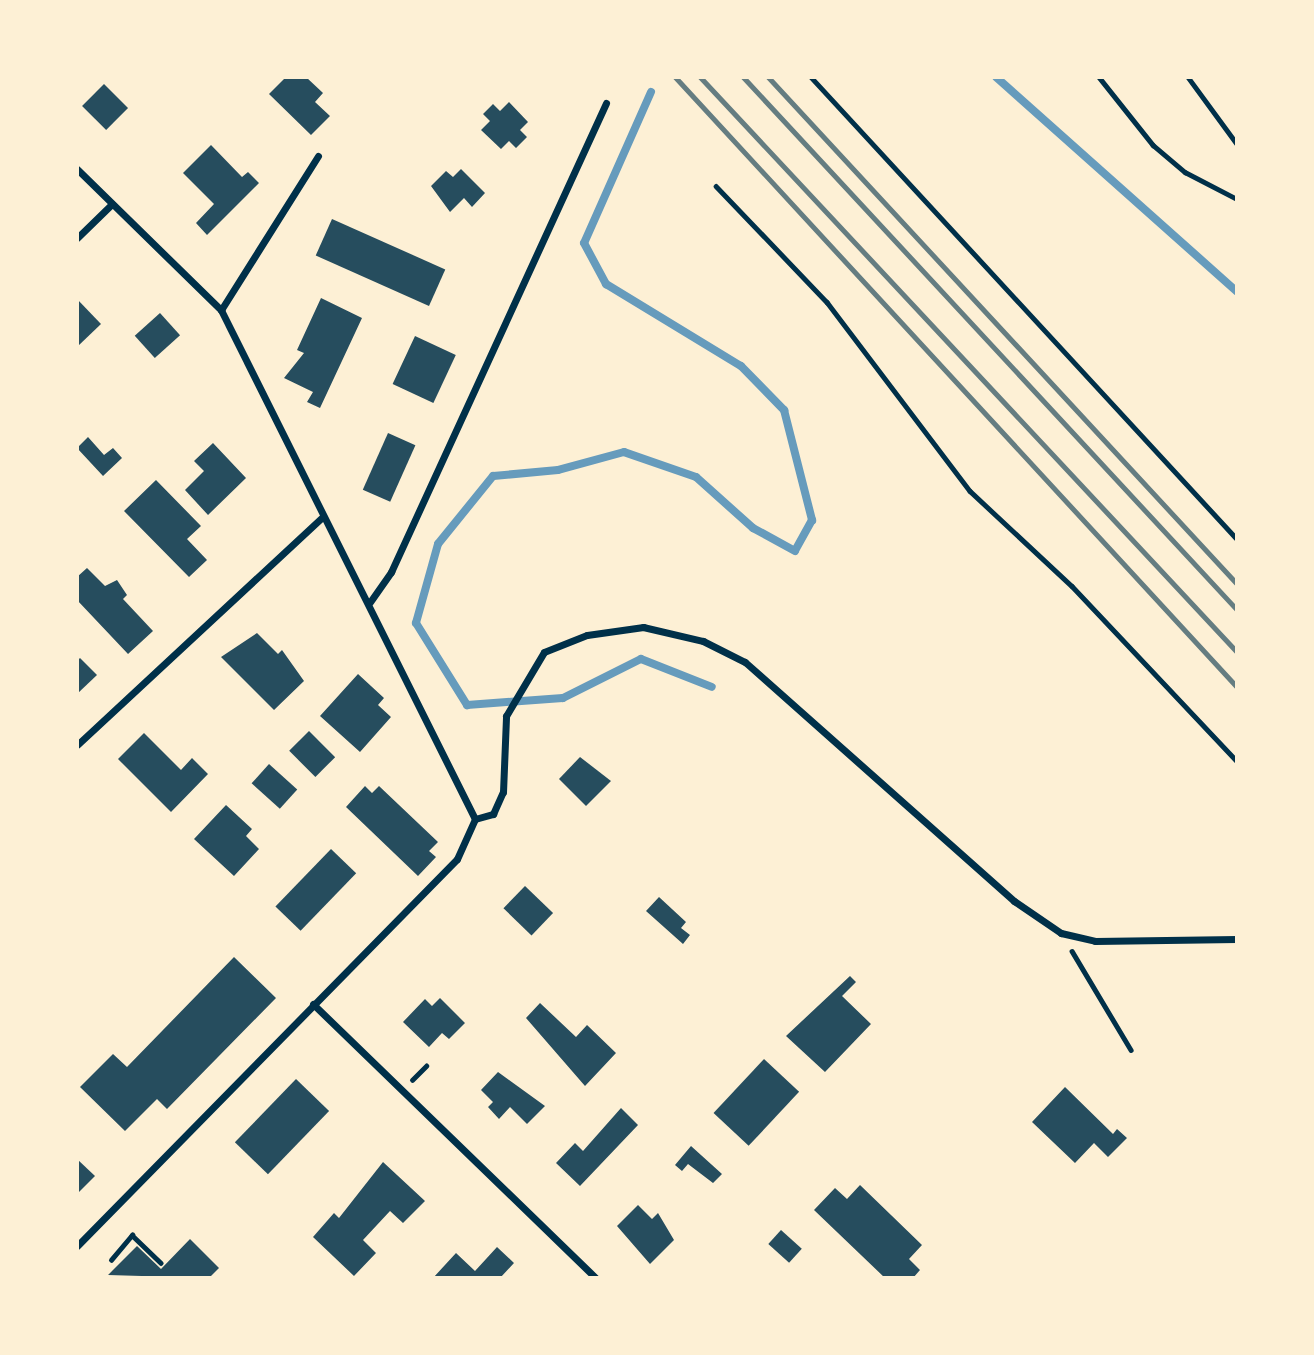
<!DOCTYPE html>
<html>
<head>
<meta charset="utf-8">
<style>
	body { margin:0 }
	#map { position:relative; width:1314px; height:1355px; overflow:hidden; background:#fdf0d5; font-family:"Noto Sans",sans-serif }
	div>[style] { position:absolute }
	[style*='--x'] { left:calc(var(--x)*1px); top:calc(var(--y)*1px); width:calc(var(--w)*1px); rotate:calc(var(--a)*1deg) }
	.stream>* { height:8px; margin:-4px; padding:0 4px; transform-origin:4px; border-radius:4px; background:#669bbc }
	.building>* { inset:0; background:#264d5e; transform-origin:0 0 }
	.path>* { height:4.5px; margin:-2.25px; padding:0 2.25px; transform-origin:2.25px; border-radius:2.25px; background:#003049 }
	.minor>* { height:7px; margin:-3.5px; padding:0 3.5px; transform-origin:3.5px; border-radius:3.5px; background:#003049 }
	.rail>* { height:5px; margin:-2.5px; padding:0 2.5px; transform-origin:2.5px; border-radius:2.5px; background:#657d81 }
	span { translate:-50% -50%; white-space:nowrap; text-align:center; line-height:1.15; -webkit-text-stroke:6px #fdf0d5; paint-order:stroke }
	.frame { position:absolute; inset:0; border:79px solid #fdf0d5; pointer-events:none }
</style>
</head>
<body>
<div id="map">
	<div class="stream">
		<i style="--x:996;--y:77;--w:323;--a:41.7"></i>
		<i style="--x:651;--y:92;--w:165;--a:113.9"></i>
		<i style="--x:584;--y:243;--w:47;--a:61.8"></i>
		<i style="--x:606;--y:284;--w:158;--a:31.3"></i>
		<i style="--x:741;--y:366;--w:62;--a:45.7"></i>
		<i style="--x:784;--y:410;--w:114;--a:75.7"></i>
		<i style="--x:812;--y:520;--w:35;--a:119"></i>
		<i style="--x:795;--y:551;--w:48;--a:-151.3"></i>
		<i style="--x:753;--y:528;--w:76;--a:-138.2"></i>
		<i style="--x:696;--y:477;--w:76;--a:-160.9"></i>
		<i style="--x:624;--y:452;--w:68;--a:164.7"></i>
		<i style="--x:558;--y:470;--w:65;--a:174.7"></i>
		<i style="--x:493;--y:476;--w:87;--a:129"></i>
		<i style="--x:438;--y:544;--w:82;--a:105.6"></i>
		<i style="--x:416;--y:623;--w:97;--a:58.1"></i>
		<i style="--x:467;--y:705;--w:96;--a:-4.2"></i>
		<i style="--x:563;--y:698;--w:87;--a:-26.6"></i>
		<i style="--x:641;--y:659;--w:76;--a:21.5"></i>
	</div>
	<div class="building">
		<i style="clip-path:polygon(286px 77px,306px 77px,323px 93px,315px 102px,330px 116px,311px 135px,269px 94px)"></i>
		<i style="left:104px;top:84px;width:34px;height:31px;rotate:45deg"></i>
		<i style="clip-path:polygon(509px 102px,528px 122px,520px 130px,527px 137px,516px 148px,509px 141px,501px 149px,481px 130px,490px 121px,483px 114px,493px 104px,500px 111px)"></i>
		<i style="clip-path:polygon(211px 145px,242px 177px,248px 172px,259px 183px,207px 235px,196px 223px,214px 204px,183px 173px)"></i>
		<i style="clip-path:polygon(461px 169px,485px 193px,472px 207px,464px 198px,450px 212px,431px 186px,446px 171px,453px 177px)"></i>
		<i style="left:332px;top:219px;width:124px;height:40px;rotate:24deg"></i>
		<i style="clip-path:polygon(321px 298px,362px 318px,320px 408px,307px 402px,313px 392px,284px 378px,304px 353px,297px 350px)"></i>
		<i style="clip-path:polygon(77px 299px,101px 324px,77px 347px)"></i>
		<i style="left:160px;top:313px;width:30px;height:34px;rotate:48deg"></i>
		<i style="left:415px;top:336px;width:45px;height:53px;rotate:25deg"></i>
		<i style="left:388px;top:433px;width:30px;height:62px;rotate:24deg"></i>
		<i style="clip-path:polygon(88px 437px,104px 455px,113px 448px,122px 458px,103px 476px,77px 448px)"></i>
		<i style="clip-path:polygon(213px 443px,246px 478px,208px 515px,185px 490px,204px 471px,194px 461px)"></i>
		<i style="clip-path:polygon(156px 480px,201px 526px,187px 539px,207px 560px,189px 577px,124px 511px)"></i>
		<i style="clip-path:polygon(87px 568px,105px 586px,117px 580px,127px 595px,123px 599px,153px 631px,128px 654px,77px 600px,77px 577px)"></i>
		<i style="clip-path:polygon(257px 633px,278px 654px,282px 650px,304px 681px,274px 710px,221px 657px)"></i>
		<i style="clip-path:polygon(80px 658px,97px 675px,77px 694px,77px 661px)"></i>
		<i style="clip-path:polygon(358px 674px,384px 698px,378px 705px,391px 717px,360px 752px,320px 716px)"></i>
		<i style="left:309px;top:731px;width:37px;height:28px;rotate:45deg"></i>
		<i style="clip-path:polygon(144px 733px,181px 770px,192px 758px,208px 774px,171px 812px,118px 759px)"></i>
		<i style="clip-path:polygon(580px 757px,611px 781px,586px 806px,559px 779px)"></i>
		<i style="left:269px;top:764px;width:38px;height:26px;rotate:42deg"></i>
		<i style="clip-path:polygon(365px 786px,372px 793px,379px 786px,438px 842px,429px 851px,436px 857px,418px 876px,346px 807px)"></i>
		<i style="clip-path:polygon(226px 805px,252px 829px,246px 836px,259px 849px,234px 876px,194px 839px)"></i>
		<i style="left:331px;top:849px;width:35px;height:80px;rotate:44deg"></i>
		<i style="left:525px;top:886px;width:39px;height:31px;rotate:44deg"></i>
		<i style="clip-path:polygon(659px 897px,686px 922px,681px 928px,690px 935px,683px 944px,646px 911px)"></i>
		<i style="clip-path:polygon(234px 957px,276px 998px,167px 1109px,157px 1099px,125px 1131px,80px 1087px,113px 1054px,127px 1067px)"></i>
		<i style="clip-path:polygon(850px 976px,856px 982px,842px 996px,871px 1024px,825px 1072px,786px 1036px)"></i>
		<i style="clip-path:polygon(440px 998px,465px 1023px,449px 1039px,442px 1033px,429px 1047px,403px 1022px,425px 999px,432px 1006px)"></i>
		<i style="clip-path:polygon(540px 1003px,576px 1037px,587px 1025px,616px 1053px,585px 1086px,526px 1018px)"></i>
		<i style="left:764px;top:1059px;width:48px;height:74px;rotate:43deg"></i>
		<i style="clip-path:polygon(498px 1072px,545px 1106px,527px 1124px,510px 1107px,499px 1119px,488px 1107px,493px 1102px,481px 1090px)"></i>
		<i style="left:296px;top:1079px;width:46px;height:88px;rotate:44deg"></i>
		<i style="clip-path:polygon(1065px 1087px,1113px 1134px,1117px 1129px,1127px 1138px,1108px 1157px,1094px 1143px,1075px 1163px,1032px 1122px)"></i>
		<i style="clip-path:polygon(621px 1108px,638px 1125px,580px 1186px,556px 1163px,575px 1143px,583px 1151px)"></i>
		<i style="clip-path:polygon(691px 1146px,722px 1174px,713px 1183px,688px 1164px,682px 1171px,675px 1165px)"></i>
		<i style="clip-path:polygon(77px 1159px,95px 1176px,77px 1194px)"></i>
		<i style="clip-path:polygon(383px 1162px,425px 1201px,403px 1223px,390px 1211px,363px 1240px,376px 1253px,354px 1276px,313px 1237px,334px 1213px,339px 1218px)"></i>
		<i style="clip-path:polygon(860px 1185px,922px 1245px,909px 1259px,920px 1270px,913px 1278px,885px 1278px,814px 1210px,835px 1188px,847px 1199px)"></i>
		<i style="clip-path:polygon(638px 1205px,652px 1219px,658px 1213px,674px 1240px,650px 1264px,617px 1226px)"></i>
		<i style="left:781px;top:1230px;width:28px;height:19px;rotate:42deg"></i>
		<i style="clip-path:polygon(190px 1239px,219px 1268px,209px 1278px,108px 1275px,137px 1246px,161px 1269px)"></i>
		<i style="clip-path:polygon(497px 1247px,514px 1263px,500px 1278px,433px 1278px,456px 1253px,475px 1271px)"></i>
	</div>
	<div class="path">
		<i style="--x:811;--y:77;--w:628;--a:47.32"></i>
		<i style="--x:1099;--y:77;--w:87;--a:51.5"></i>
		<i style="--x:1153;--y:145;--w:42;--a:40.2"></i>
		<i style="--x:1185;--y:172;--w:59;--a:27.4"></i>
		<i style="--x:1188;--y:77;--w:83;--a:53.8"></i>
		<i style="--x:716;--y:186;--w:161;--a:46.3"></i>
		<i style="--x:827;--y:302;--w:237;--a:52.9"></i>
		<i style="--x:970;--y:491;--w:139;--a:43"></i>
		<i style="--x:1072;--y:586;--w:241;--a:46.7"></i>
		<i style="--x:1072;--y:951;--w:115;--a:59.2"></i>
		<i style="--x:412;--y:1080;--w:20;--a:-45"></i>
		<i style="--x:111;--y:1260;--w:33;--a:-50"></i>
		<i style="--x:132;--y:1235;--w:40;--a:44"></i>
	</div>
	<div class="minor">
		<i style="--x:77;--y:169;--w:202;--a:44.4"></i>
		<i style="--x:221;--y:310;--w:569;--a:63.48"></i>
		<i style="--x:77;--y:238;--w:49;--a:-44.2"></i>
		<i style="--x:221;--y:310;--w:182;--a:-57.8"></i>
		<i style="--x:370;--y:602;--w:37;--a:-55"></i>
		<i style="--x:391;--y:572;--w:516;--a:-65.37"></i>
		<i style="--x:77;--y:745;--w:335;--a:-42.9"></i>
		<i style="--x:475;--y:819;--w:19;--a:-16"></i>
		<i style="--x:493;--y:814;--w:24;--a:-66"></i>
		<i style="--x:503;--y:792;--w:76;--a:-87.7"></i>
		<i style="--x:506;--y:716;--w:74;--a:-59.3"></i>
		<i style="--x:544;--y:652;--w:46;--a:-21.6"></i>
		<i style="--x:587;--y:635;--w:57;--a:-8.1"></i>
		<i style="--x:643;--y:627;--w:62;--a:13.1"></i>
		<i style="--x:703;--y:641;--w:47;--a:26.6"></i>
		<i style="--x:745;--y:662;--w:360;--a:41.6"></i>
		<i style="--x:1014;--y:901;--w:57;--a:34.2"></i>
		<i style="--x:1061;--y:933;--w:35;--a:13"></i>
		<i style="--x:1095;--y:941;--w:142;--a:-0.8"></i>
		<i style="--x:313;--y:1004;--w:394;--a:44.1"></i>
		<i style="--x:77;--y:1246;--w:542;--a:-45.52"></i>
		<i style="--x:457;--y:859;--w:44;--a:-65.8"></i>
	</div>
	<div class="rail">
		<i style="--x:675;--y:77;--w:829;--a:47.35"></i>
		<i style="--x:700;--y:77;--w:787;--a:46.96"></i>
		<i style="--x:743;--y:77;--w:727;--a:47.17"></i>
		<i style="--x:768;--y:77;--w:691;--a:47.23"></i>
	</div>
	<div class="frame"></div>
</div>
</body>
</html>
